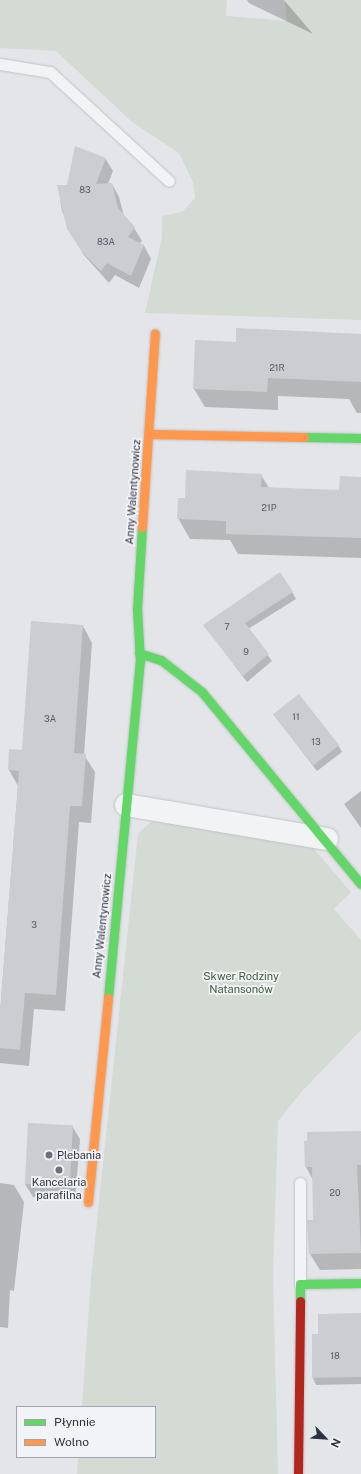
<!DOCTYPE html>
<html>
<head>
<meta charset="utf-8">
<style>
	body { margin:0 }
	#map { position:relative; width:361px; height:1474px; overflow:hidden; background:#e3e5e8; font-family:"Public Sans",sans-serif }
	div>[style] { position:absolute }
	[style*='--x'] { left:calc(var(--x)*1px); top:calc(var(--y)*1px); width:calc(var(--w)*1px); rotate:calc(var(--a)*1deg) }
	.green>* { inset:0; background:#d3dbd4 }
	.shadow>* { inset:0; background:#0003 }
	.building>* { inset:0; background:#cccdd0; transform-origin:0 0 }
	.roads { filter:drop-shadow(0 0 1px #c1c3c6) drop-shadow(0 0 1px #c1c3c6) }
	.lane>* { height:11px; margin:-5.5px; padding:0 5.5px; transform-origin:5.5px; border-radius:5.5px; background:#f2f3f5 }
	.street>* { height:22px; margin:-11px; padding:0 11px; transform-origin:11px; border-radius:11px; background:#f2f3f5 }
	.fast>* { height:9px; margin:-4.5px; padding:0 4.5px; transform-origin:4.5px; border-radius:4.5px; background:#63d668 }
	.slow>* { height:9px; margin:-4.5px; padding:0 4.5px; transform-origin:4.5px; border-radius:4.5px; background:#ff974d }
	.jam>* { height:9px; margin:-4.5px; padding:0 4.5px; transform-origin:4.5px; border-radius:4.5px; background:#b3261e }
	.dots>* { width:11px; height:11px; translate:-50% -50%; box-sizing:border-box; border:2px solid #f2f3f7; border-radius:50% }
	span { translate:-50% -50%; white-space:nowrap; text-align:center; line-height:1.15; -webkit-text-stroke:3.5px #f2f3f7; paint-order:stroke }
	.number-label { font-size:9px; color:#545965 }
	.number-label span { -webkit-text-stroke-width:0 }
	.street-label { font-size:11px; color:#2b3140 }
	.park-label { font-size:11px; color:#3c5a3a }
	.poi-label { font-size:11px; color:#2b3140 }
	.left { translate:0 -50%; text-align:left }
	.legend { position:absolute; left:16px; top:1406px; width:140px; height:52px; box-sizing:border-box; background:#f2f3f7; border:1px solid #a2a5ae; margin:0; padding:5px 7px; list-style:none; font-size:12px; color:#2b3140 }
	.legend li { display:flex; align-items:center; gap:8px; height:20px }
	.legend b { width:20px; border:1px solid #a2a5ae }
	.north { position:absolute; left:305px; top:1418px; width:40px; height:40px; -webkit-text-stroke:3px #f2f3f7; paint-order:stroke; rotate:115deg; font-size:11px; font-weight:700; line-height:16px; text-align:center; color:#2b3140 }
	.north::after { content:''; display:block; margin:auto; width:14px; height:18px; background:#2b3140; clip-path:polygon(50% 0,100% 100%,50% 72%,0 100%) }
</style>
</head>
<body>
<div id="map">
	<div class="green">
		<i style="clip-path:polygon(0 0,227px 0,226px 16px,287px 21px,285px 0,361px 0,361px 320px,145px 313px,162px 237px,162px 216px,182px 212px,195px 198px,193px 182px,179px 153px,132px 122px,56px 51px,0 48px)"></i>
		<i style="clip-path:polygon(155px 818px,313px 848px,351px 892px,334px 909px,361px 940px,361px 1030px,303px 1090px,278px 1121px,273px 1276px,278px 1474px,77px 1474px,78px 1457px,155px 1457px,155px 1407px,82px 1407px,91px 1278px,138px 834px)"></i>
	</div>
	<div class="shadow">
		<i style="clip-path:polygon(247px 0,284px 0,313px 34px,249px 3px)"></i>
		<i style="clip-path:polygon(105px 158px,113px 171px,108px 184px,112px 184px,119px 197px,124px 216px,134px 228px,142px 241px,139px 244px,144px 246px,151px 259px,139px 288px,115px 275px,109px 283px,83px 254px,62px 211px,58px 186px,67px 186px)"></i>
		<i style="clip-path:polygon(361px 335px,361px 413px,357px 413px,349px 399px,278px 396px,278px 410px,205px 407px,194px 389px,236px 343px)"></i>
		<i style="clip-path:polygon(261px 475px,269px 488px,340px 491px,361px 478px,361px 558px,238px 554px,230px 540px,190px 539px,178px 518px,186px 499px)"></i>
		<i style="clip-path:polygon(292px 592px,296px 599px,248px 629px,272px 661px,247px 682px,205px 626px)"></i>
		<i style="clip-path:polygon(83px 626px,92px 643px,84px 755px,95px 772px,91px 823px,79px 822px,65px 1011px,34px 1009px,29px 1066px,0 1063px,0 1013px,18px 786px,9px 770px,22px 751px)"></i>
		<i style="clip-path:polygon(274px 715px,338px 745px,342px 752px,317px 771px)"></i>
		<i style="clip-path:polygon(361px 791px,361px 828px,344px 804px)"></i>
		<i style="clip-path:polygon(72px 1126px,80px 1139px,75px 1200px,33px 1197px,25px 1184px)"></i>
		<i style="clip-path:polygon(361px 1132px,361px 1269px,320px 1270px,310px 1254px,314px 1221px,313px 1180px,306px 1167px)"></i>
		<i style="clip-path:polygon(0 1183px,14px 1185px,24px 1202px,14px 1291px,10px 1290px,8px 1328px,0 1327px)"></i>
		<i style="clip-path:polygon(361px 1314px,361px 1384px,316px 1385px,313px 1378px,319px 1335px)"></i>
	</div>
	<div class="building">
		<i style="clip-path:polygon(75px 146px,106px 158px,96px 184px,112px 183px,118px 208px,135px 227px,128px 237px,144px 245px,131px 276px,107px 263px,101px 271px,82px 252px,67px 229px,57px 185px,67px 185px)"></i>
		<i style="clip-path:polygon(236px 328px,361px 334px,361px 382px,268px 378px,267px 392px,193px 389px,195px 340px,236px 342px)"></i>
		<i style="clip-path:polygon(186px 470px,262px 474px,261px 487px,339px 490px,340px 476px,361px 477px,361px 538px,226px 534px,226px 521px,177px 519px,178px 498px,185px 498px)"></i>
		<i style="clip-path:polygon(280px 572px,293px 592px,245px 623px,269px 654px,243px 676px,203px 625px)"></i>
		<i style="clip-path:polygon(31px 621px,83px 625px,74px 753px,86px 754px,82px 806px,70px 806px,56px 995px,25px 993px,20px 1050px,0 1048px,0 1012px,19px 771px,8px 770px,9px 749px,22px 750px)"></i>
		<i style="left:299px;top:694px;width:65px;height:33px;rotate:52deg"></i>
		<i style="left:28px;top:1123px;width:45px;height:61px;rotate:3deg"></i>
		<i style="clip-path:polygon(361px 1131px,361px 1165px,357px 1165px,361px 1253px,309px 1254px,307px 1220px,313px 1220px,312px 1167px,305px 1167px,304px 1141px,307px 1141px,307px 1132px)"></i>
		<i style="clip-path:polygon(361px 1313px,361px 1377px,312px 1378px,312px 1334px,318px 1334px,318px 1314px)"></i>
	</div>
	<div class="roads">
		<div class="lane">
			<i style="--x:0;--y:64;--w:51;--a:9.1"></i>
			<i style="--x:50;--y:72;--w:161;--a:42.5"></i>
			<i style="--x:300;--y:1284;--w:101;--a:-90"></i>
		</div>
		<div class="street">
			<i style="--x:126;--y:805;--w:204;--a:9.6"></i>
		</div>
		<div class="fast">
			<i style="--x:304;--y:437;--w:57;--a:1"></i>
			<i style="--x:139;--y:653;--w:23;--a:18"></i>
			<i style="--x:161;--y:660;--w:52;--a:38"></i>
			<i style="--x:202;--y:692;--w:249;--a:50.4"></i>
			<i style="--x:108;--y:998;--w:339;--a:-84.6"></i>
			<i style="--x:140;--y:661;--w:52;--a:-93.3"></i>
			<i style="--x:137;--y:609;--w:82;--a:-86.5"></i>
			<i style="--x:300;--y:1301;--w:17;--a:-90"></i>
			<i style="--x:300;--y:1284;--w:61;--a:-0.9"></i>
		</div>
		<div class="slow">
			<i style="--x:149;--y:434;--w:155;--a:1.1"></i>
			<i style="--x:142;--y:527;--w:194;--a:-86.2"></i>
			<i style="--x:88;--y:1202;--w:205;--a:-84.4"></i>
		</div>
		<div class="jam">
			<i style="--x:298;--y:1474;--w:173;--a:-89.3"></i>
		</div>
	</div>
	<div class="dots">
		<i style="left:49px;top:1155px;background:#6b707b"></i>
		<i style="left:59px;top:1170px;background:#6b707b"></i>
	</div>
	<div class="number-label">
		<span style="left:85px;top:190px">83</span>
		<span style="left:106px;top:242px">83A</span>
		<span style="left:277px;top:368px">21R</span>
		<span style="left:269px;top:508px">21P</span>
		<span style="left:227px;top:627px">7</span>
		<span style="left:246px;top:652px">9</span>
		<span style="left:296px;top:717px">11</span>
		<span style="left:50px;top:719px">3A</span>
		<span style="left:316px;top:742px">13</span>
		<span style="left:34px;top:925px">3</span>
		<span style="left:335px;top:1193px">20</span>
		<span style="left:335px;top:1356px">18</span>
	</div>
	<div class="street-label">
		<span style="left:133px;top:492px;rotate:-86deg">Anny Walentynowicz</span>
		<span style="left:102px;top:926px;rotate:-84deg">Anny Walentynowicz</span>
	</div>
	<div class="park-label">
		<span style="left:241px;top:983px">Skwer Rodziny<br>Natansonów</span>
	</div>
	<div class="poi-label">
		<span class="left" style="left:57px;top:1155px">Plebania</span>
		<span style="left:59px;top:1189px">Kancelaria<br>parafilna</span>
	</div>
	<ul class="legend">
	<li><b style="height:5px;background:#63d668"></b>Płynnie</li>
	<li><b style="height:5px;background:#ff974d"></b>Wolno</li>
	</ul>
	<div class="north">N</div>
</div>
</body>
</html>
